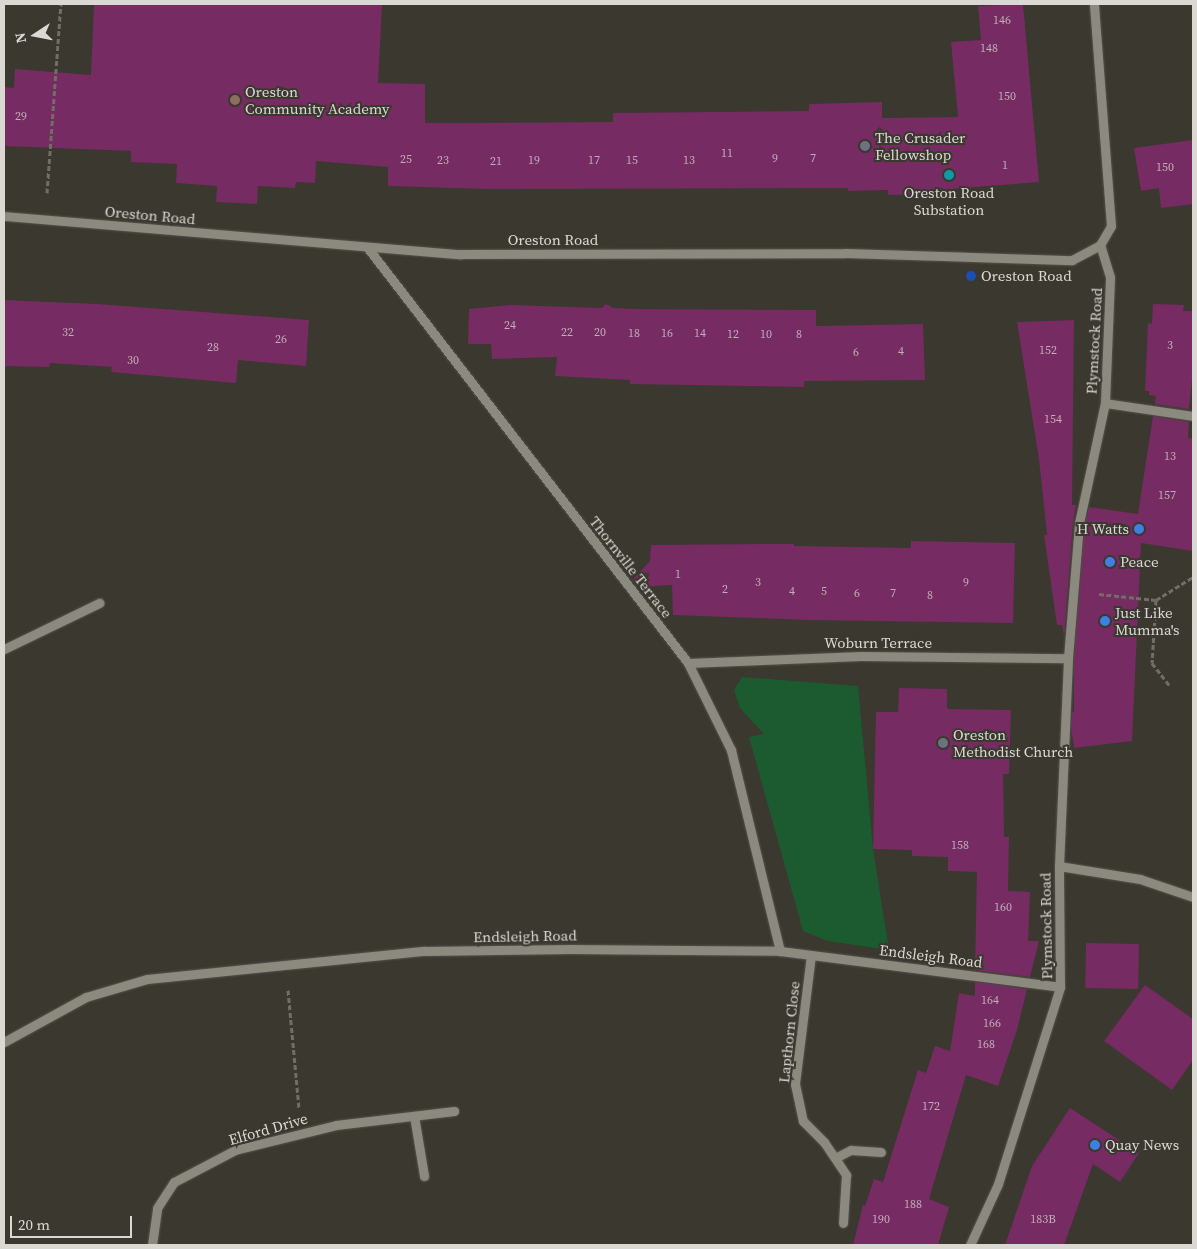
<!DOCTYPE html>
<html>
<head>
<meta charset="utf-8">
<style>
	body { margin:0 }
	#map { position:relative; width:1197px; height:1249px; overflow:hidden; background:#3a382f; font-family:"Source Serif 4",serif }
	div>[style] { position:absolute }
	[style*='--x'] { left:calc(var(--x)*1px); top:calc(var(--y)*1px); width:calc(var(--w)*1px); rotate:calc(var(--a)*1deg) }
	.green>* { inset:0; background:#1c5b2f }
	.building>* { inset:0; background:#762b63; transform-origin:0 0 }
	.path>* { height:3px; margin-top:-1.5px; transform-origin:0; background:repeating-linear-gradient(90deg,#706e66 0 5px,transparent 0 7.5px) }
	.roads { filter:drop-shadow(0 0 1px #56534c) drop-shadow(0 0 1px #56534c) }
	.minor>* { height:9px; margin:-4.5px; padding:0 4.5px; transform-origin:4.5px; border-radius:4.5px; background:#8c897f }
	.dots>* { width:14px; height:14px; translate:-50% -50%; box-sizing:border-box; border:2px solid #3a382f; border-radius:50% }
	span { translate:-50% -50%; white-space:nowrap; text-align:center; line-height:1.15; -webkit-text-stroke:4px #3a382f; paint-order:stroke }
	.number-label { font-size:12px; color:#c1adb7 }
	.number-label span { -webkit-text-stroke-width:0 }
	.poi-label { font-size:15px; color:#dad8d3 }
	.left { translate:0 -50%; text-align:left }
	.right { translate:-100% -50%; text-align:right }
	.street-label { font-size:15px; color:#dad8d3 }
	.frame { position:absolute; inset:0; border:5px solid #dad8d3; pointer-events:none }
	.north { position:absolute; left:10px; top:10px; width:50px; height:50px; -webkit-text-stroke:4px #3a382f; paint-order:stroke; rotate:259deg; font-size:14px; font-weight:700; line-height:20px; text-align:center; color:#dad8d3 }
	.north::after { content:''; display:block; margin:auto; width:18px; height:22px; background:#dad8d3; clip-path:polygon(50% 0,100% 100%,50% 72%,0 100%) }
	.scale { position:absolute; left:10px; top:1216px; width:122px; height:22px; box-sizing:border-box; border:2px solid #dad8d3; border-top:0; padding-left:6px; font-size:15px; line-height:18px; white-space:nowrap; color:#dad8d3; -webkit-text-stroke:4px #3a382f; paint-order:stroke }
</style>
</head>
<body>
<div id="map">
	<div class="green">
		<i style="clip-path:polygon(742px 677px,858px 686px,873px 849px,889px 950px,828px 941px,803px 931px,749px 737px,764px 734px,740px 708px,734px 690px)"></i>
	</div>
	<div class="building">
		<i style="clip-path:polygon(94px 4px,382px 4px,378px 83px,425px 84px,425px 123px,467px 123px,613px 122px,613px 113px,809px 111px,809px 104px,882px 102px,882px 118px,958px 117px,951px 42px,981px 40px,978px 6px,1023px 4px,1039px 182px,924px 191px,924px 194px,888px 195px,888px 190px,848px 191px,848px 188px,487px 189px,388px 186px,388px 167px,316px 161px,315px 183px,296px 182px,295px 188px,258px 186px,257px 204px,216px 202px,217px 186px,176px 183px,177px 164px,131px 162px,131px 151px,4px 146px,4px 87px,14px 88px,15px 69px,91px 75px)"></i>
		<i style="clip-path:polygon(1193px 140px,1193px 204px,1161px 208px,1159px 188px,1141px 191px,1134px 148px)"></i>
		<i style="clip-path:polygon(4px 300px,97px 304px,309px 320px,306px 366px,238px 360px,236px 383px,111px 372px,112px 367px,50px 363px,49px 367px,4px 366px)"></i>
		<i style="clip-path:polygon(606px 304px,613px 308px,633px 309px,816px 310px,816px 326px,923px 324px,925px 380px,804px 381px,804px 387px,630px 384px,630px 380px,555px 376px,557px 357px,492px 359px,491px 344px,468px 344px,469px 309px,510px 305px,602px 308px)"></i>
		<i style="clip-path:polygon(1153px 304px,1184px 305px,1183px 311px,1193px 311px,1193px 369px,1189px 409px,1155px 404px,1156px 396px,1149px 395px,1149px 391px,1145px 391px,1148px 323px,1152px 324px)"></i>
		<i style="clip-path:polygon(1074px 320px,1072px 505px,1076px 505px,1073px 522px,1064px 636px,1062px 625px,1057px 625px,1044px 535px,1047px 535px,1039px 459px,1017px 322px)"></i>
		<i style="clip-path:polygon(1153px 416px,1189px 422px,1188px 438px,1193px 439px,1193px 551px,1141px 543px,1132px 741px,1074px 748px,1071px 727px,1072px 712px,1074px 712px,1074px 658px,1085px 524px,1089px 507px,1138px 514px)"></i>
		<i style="clip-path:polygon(911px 541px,1015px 543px,1013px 623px,809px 620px,673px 615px,672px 585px,638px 587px,632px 580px,650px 561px,651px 545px,776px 544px,794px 544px,794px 546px,911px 548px)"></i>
		<i style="clip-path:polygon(899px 688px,947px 689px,947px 709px,1011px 710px,1009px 774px,1003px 774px,1004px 837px,1009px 837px,1008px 891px,1030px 892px,1028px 941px,1039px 941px,1030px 977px,975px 970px,977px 872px,948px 871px,948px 857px,912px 856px,912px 850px,873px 849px,876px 712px,898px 712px)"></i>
		<i style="left:1086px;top:943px;width:53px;height:45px;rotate:1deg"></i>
		<i style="clip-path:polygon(975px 982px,1027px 989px,1017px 1030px,998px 1086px,966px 1075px,929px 1199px,949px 1207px,938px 1245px,853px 1245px,863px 1205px,865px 1206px,874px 1179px,883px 1182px,918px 1070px,926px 1073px,935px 1046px,950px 1051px,959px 993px,975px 996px)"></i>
		<i style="clip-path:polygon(1145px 985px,1193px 1019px,1193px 1060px,1172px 1090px,1104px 1041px)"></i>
		<i style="clip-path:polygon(1070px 1108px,1139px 1153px,1120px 1182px,1093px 1164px,1064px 1245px,1005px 1245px,1032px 1166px)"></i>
	</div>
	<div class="path">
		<i style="--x:47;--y:193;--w:190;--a:-85.8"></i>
		<i style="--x:1099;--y:594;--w:57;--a:6"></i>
		<i style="--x:1156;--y:600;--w:44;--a:-31.9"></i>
		<i style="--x:1156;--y:600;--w:63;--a:93.6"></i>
		<i style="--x:1152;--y:663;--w:28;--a:52"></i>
		<i style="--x:288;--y:990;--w:120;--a:84.7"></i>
	</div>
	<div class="roads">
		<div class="minor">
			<i style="--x:4;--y:216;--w:458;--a:4.8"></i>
			<i style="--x:460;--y:254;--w:385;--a:-0.1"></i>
			<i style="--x:845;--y:253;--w:227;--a:1.8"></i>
			<i style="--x:1072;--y:260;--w:32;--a:-28"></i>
			<i style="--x:367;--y:247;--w:525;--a:52.34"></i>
			<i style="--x:688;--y:663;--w:97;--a:63.7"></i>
			<i style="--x:731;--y:750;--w:207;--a:76.3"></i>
			<i style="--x:1105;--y:403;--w:89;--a:8.4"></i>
			<i style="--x:4;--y:649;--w:106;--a:-25.8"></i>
			<i style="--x:688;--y:663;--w:173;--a:-2.3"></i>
			<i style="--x:861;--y:656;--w:207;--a:0.6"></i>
			<i style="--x:1059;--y:866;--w:82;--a:9.1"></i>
			<i style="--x:1140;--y:879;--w:56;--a:18.8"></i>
			<i style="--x:811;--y:955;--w:130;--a:97.1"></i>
			<i style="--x:795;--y:1084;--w:38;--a:78"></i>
			<i style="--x:803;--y:1121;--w:30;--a:45"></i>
			<i style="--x:824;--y:1142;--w:40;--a:56"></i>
			<i style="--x:846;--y:1175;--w:48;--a:93.6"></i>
			<i style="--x:4;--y:1042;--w:94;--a:-28.8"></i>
			<i style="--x:86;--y:997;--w:64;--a:-16.4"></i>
			<i style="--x:147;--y:979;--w:279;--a:-5.8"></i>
			<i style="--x:425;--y:951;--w:145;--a:-0.8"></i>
			<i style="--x:570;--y:949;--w:210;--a:0.5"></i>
			<i style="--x:780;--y:951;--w:282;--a:7.3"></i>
			<i style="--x:414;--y:1116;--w:61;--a:80.5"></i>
			<i style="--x:835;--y:1158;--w:18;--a:-27"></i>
			<i style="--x:851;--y:1150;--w:30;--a:4"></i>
			<i style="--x:152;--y:1245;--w:37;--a:-82"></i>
			<i style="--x:157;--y:1208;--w:31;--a:-57"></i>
			<i style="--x:174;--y:1182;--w:69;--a:-27.7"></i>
			<i style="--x:235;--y:1150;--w:104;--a:-13.9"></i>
			<i style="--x:336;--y:1125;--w:119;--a:-6.8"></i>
			<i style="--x:970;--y:1245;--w:67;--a:-65.3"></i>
			<i style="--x:998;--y:1184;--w:207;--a:-72.5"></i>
			<i style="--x:1060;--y:987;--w:121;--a:-90.5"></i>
			<i style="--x:1059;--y:866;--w:208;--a:-87.5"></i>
			<i style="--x:1068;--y:658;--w:135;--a:-85.3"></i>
			<i style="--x:1079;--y:523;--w:123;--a:-77.8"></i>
			<i style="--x:1105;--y:403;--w:126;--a:-87.7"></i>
			<i style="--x:1110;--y:277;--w:34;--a:-107"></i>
			<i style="--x:1100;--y:245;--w:22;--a:-60"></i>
			<i style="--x:1111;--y:226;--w:223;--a:-94.4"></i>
		</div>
	</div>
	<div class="dots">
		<i style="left:235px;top:100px;background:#8d6e63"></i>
		<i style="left:865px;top:146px;background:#6b7280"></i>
		<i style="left:949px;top:175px;background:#0f9aa8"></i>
		<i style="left:971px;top:276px;background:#1a4fb4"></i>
		<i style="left:1139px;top:529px;background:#3f7fe0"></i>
		<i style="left:1110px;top:562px;background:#3f7fe0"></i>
		<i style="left:1105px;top:621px;background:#3f7fe0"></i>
		<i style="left:943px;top:743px;background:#6b7280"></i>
		<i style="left:1095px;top:1145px;background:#3f7fe0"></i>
	</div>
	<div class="number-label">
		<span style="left:1002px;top:21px">146</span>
		<span style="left:989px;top:49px">148</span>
		<span style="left:1007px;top:97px">150</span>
		<span style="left:21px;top:117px">29</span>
		<span style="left:727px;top:154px">11</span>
		<span style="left:775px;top:159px">9</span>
		<span style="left:813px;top:159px">7</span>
		<span style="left:406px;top:160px">25</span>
		<span style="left:443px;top:161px">23</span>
		<span style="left:534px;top:161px">19</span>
		<span style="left:594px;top:161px">17</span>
		<span style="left:632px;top:161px">15</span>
		<span style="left:689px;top:161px">13</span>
		<span style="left:496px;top:162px">21</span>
		<span style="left:1005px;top:166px">1</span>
		<span style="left:1165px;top:168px">150</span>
		<span style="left:510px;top:326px">24</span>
		<span style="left:68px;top:333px">32</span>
		<span style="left:567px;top:333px">22</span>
		<span style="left:600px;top:333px">20</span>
		<span style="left:634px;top:334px">18</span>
		<span style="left:667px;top:334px">16</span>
		<span style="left:700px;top:334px">14</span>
		<span style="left:733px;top:335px">12</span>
		<span style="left:766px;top:335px">10</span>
		<span style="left:799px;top:335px">8</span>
		<span style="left:281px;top:340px">26</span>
		<span style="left:1170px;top:346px">3</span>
		<span style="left:213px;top:348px">28</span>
		<span style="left:1048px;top:351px">152</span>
		<span style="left:901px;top:352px">4</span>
		<span style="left:856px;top:353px">6</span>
		<span style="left:133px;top:361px">30</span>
		<span style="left:1053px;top:420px">154</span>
		<span style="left:1170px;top:457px">13</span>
		<span style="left:1167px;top:496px">157</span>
		<span style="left:678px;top:575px">1</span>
		<span style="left:758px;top:583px">3</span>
		<span style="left:966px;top:583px">9</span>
		<span style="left:725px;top:590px">2</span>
		<span style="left:792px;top:592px">4</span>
		<span style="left:824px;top:592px">5</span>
		<span style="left:857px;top:594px">6</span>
		<span style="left:893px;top:594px">7</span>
		<span style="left:930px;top:596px">8</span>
		<span style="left:960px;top:846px">158</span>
		<span style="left:1003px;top:908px">160</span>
		<span style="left:990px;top:1001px">164</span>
		<span style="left:992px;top:1024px">166</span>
		<span style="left:986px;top:1045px">168</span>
		<span style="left:931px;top:1107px">172</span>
		<span style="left:913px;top:1205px">188</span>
		<span style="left:881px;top:1220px">190</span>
		<span style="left:1043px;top:1220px">183B</span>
	</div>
	<div class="poi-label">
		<span class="left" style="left:245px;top:100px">Oreston<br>Community Academy</span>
		<span class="left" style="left:875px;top:146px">The Crusader<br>Fellowshop</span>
		<span style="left:949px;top:201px">Oreston Road<br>Substation</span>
		<span class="left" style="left:981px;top:276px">Oreston Road</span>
		<span class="right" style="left:1129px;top:529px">H Watts</span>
		<span class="left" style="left:1120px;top:562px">Peace</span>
		<span class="left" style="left:1115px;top:621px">Just Like<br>Mumma's</span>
		<span class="left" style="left:953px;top:743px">Oreston<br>Methodist Church</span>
		<span class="left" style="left:1105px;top:1145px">Quay News</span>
	</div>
	<div class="street-label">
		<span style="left:150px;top:215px;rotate:5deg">Oreston Road</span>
		<span style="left:553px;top:240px">Oreston Road</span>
		<span style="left:1094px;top:341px;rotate:-87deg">Plymstock Road</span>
		<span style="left:631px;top:567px;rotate:52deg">Thornville Terrace</span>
		<span style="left:878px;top:643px">Woburn Terrace</span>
		<span style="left:1046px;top:926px;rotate:-91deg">Plymstock Road</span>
		<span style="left:525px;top:936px;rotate:-1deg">Endsleigh Road</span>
		<span style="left:931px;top:956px;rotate:7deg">Endsleigh Road</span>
		<span style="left:789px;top:1032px;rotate:-84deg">Lapthorn Close</span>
		<span style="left:268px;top:1129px;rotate:-16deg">Elford Drive</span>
	</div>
	<div class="frame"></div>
	<div class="north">N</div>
	<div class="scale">20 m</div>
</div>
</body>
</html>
